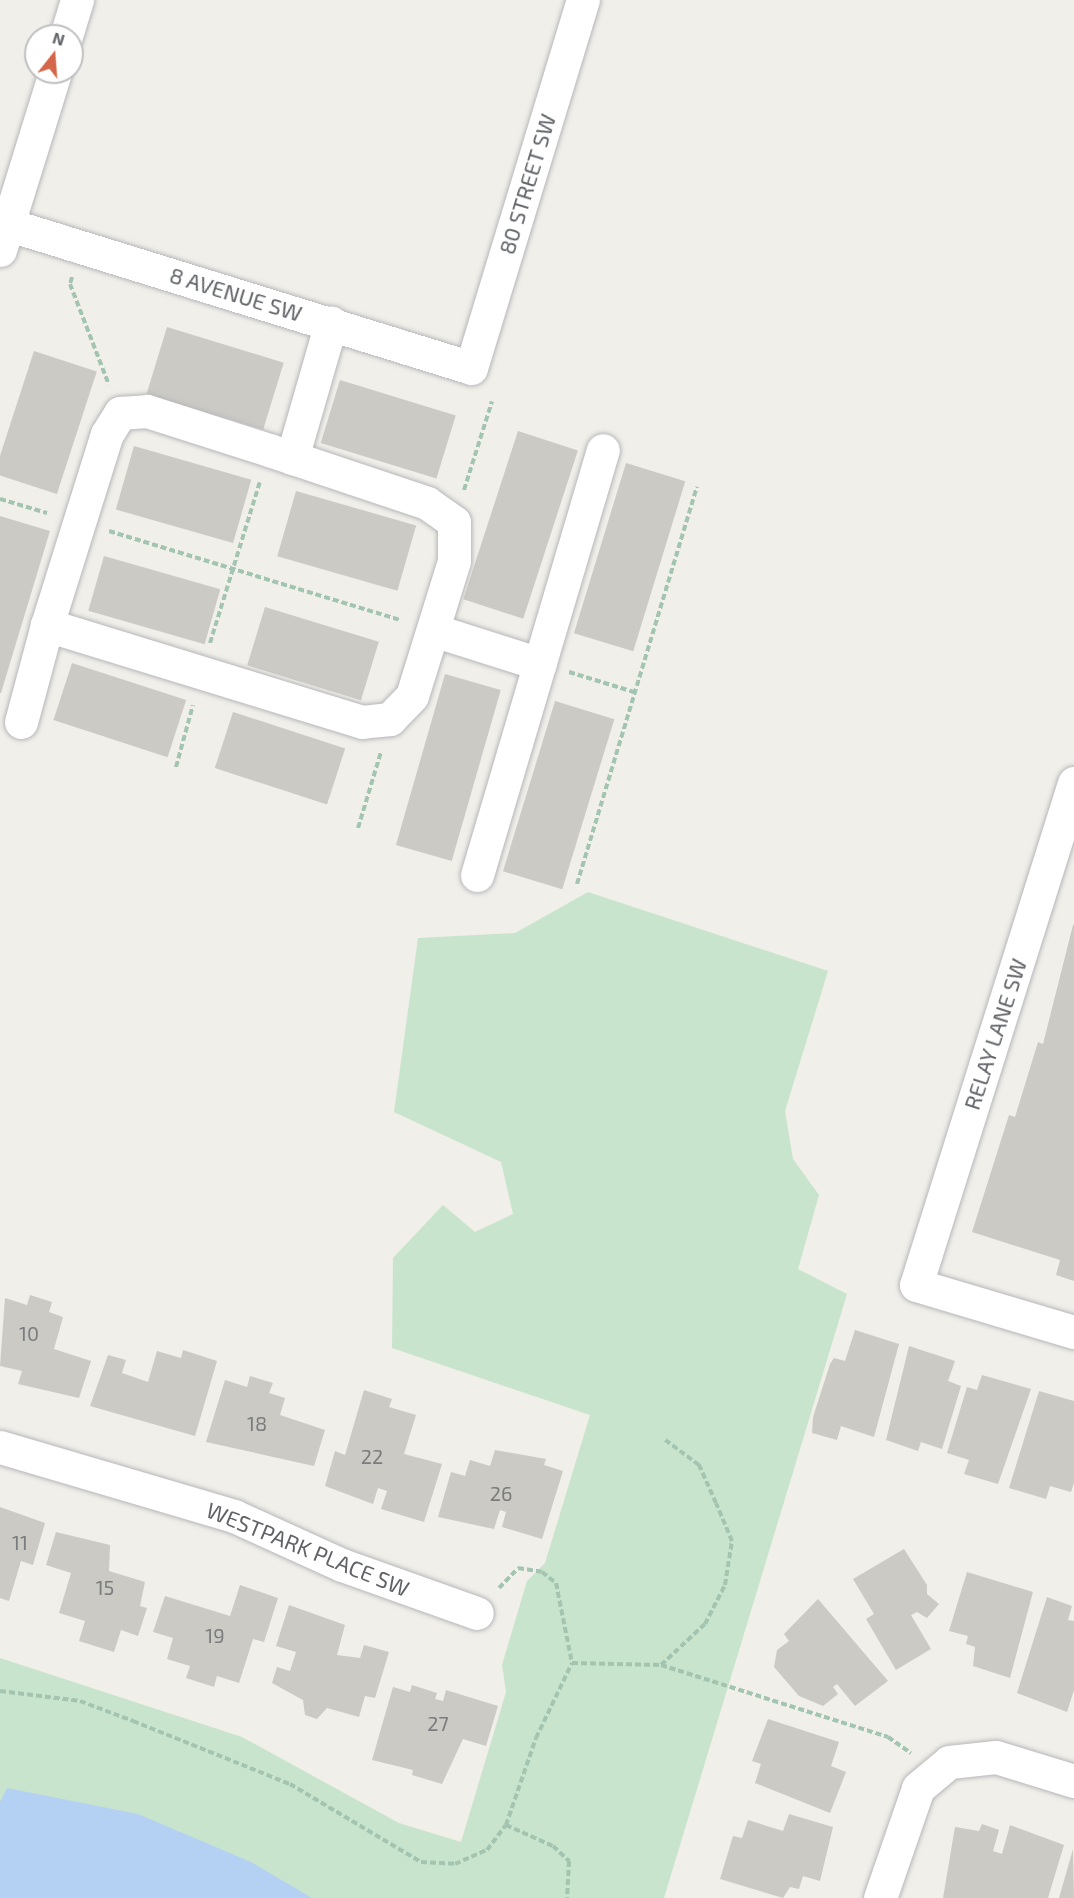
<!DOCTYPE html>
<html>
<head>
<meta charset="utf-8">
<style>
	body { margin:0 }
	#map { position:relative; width:1074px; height:1898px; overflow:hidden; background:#f0efe9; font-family:"Exo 2",sans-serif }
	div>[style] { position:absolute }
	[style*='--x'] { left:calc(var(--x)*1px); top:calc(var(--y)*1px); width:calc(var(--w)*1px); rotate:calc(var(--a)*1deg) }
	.green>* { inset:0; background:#c9e4cc }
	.water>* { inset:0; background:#b4d1f4 }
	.building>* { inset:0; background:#cbcac5; transform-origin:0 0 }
	.path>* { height:4px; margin-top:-2px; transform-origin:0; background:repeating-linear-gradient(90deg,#a3c4b0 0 6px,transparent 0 9px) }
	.roads { filter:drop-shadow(0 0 2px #b6b7bb) drop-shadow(0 0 2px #b6b7bb) }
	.minor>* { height:33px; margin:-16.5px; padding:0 16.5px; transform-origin:16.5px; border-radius:16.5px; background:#fff }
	span { translate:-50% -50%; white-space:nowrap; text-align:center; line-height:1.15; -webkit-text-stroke:5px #fff; paint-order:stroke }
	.number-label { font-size:20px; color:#7b7c7e }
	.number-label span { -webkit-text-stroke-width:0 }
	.street-label { font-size:22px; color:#606267 }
	.north { position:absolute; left:24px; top:24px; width:60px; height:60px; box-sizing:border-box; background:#fff; border:2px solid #bfc0c2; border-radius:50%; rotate:17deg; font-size:16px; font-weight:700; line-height:24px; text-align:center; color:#606267 }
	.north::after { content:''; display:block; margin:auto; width:21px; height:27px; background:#d4664b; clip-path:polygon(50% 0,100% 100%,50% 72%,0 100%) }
</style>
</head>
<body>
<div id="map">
	<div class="green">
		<i style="clip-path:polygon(588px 892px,828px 971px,785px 1111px,793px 1159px,819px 1195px,798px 1269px,847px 1294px,664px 1898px,0 1898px,0 1658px,242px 1737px,399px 1823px,461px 1842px,506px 1692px,502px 1665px,527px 1581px,545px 1563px,590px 1415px,392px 1348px,393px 1258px,443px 1205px,475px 1232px,513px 1214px,501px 1162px,394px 1112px,418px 938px,515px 933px)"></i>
	</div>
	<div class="water">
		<i style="clip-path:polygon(7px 1788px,138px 1814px,251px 1862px,312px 1898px,0 1898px,0 1802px)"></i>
	</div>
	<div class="building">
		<i style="left:167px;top:327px;width:122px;height:70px;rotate:17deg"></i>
		<i style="left:34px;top:351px;width:66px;height:129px;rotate:18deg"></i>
		<i style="left:340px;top:380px;width:121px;height:66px;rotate:17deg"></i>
		<i style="left:518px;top:431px;width:63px;height:177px;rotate:18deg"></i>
		<i style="left:134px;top:446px;width:122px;height:66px;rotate:16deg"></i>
		<i style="left:626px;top:463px;width:62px;height:178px;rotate:17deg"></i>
		<i style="left:296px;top:491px;width:125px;height:68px;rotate:16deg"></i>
		<i style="clip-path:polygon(0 516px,50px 531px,1px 693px,0 693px)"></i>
		<i style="left:104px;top:556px;width:121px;height:57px;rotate:16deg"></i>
		<i style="left:265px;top:607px;width:119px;height:61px;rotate:17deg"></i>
		<i style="left:72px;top:663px;width:120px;height:60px;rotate:18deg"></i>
		<i style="left:445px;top:674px;width:58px;height:178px;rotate:16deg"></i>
		<i style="left:555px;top:701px;width:62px;height:178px;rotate:17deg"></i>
		<i style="left:233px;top:712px;width:118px;height:59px;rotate:18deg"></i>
		<i style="clip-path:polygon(1073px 925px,1074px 925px,1074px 1281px,1056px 1275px,1060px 1260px,972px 1232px,1009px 1115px,1015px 1117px,1038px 1042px,1043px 1044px)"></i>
		<i style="clip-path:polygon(30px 1295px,52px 1302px,49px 1312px,63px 1317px,54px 1349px,91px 1361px,79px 1398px,18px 1384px,22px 1371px,0 1366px,5px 1298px,27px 1305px)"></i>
		<i style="clip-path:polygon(855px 1330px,899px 1344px,874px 1437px,841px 1426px,837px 1440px,812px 1433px,813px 1417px,830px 1364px,834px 1358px,845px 1361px)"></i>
		<i style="clip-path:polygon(909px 1346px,955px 1361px,948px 1381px,961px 1386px,942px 1449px,921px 1442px,918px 1451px,886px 1440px)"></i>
		<i style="clip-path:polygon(183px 1350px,217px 1361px,195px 1436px,90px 1406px,108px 1355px,126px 1360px,122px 1373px,148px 1382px,157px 1351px,181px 1358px)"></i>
		<i style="clip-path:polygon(982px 1375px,1031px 1389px,998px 1484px,964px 1474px,969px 1460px,947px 1453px,967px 1387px,977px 1390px)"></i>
		<i style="clip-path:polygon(250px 1376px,273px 1383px,269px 1393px,285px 1398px,280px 1415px,325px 1430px,314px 1466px,206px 1442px,225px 1380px,247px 1387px)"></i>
		<i style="clip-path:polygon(364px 1390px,392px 1399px,389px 1407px,416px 1415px,404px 1454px,442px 1464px,424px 1522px,381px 1509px,387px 1491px,378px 1488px,373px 1504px,325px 1486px,335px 1451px,345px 1455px)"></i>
		<i style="clip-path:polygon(1039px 1391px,1074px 1401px,1074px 1483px,1071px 1492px,1050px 1486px,1046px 1499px,1009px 1488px)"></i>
		<i style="clip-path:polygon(495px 1450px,546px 1459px,544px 1465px,563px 1471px,542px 1539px,502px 1527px,506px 1512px,500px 1510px,494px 1529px,438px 1517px,451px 1472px,465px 1476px,470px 1460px,490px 1466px)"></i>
		<i style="clip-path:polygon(0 1507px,45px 1523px,33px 1565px,21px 1561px,9px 1601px,0 1598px)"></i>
		<i style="clip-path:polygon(56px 1532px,110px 1545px,109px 1571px,145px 1582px,140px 1606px,147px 1608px,138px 1636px,121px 1630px,114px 1652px,79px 1641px,85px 1621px,59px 1613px,71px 1573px,46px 1565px)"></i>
		<i style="clip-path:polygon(904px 1549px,927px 1585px,927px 1594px,939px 1604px,927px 1618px,917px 1612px,911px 1615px,931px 1649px,896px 1670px,866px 1619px,874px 1614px,853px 1579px)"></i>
		<i style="clip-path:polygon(967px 1572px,1033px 1592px,1010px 1678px,973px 1666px,975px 1647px,966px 1644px,968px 1636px,949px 1631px)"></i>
		<i style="clip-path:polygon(240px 1585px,278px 1598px,264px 1642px,253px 1639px,239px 1683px,217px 1676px,214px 1687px,186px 1678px,190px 1666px,167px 1659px,173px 1638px,153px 1632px,165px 1596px,230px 1616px)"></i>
		<i style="clip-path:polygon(1047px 1597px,1072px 1606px,1068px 1620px,1074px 1621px,1074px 1690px,1067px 1712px,1017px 1693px)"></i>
		<i style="clip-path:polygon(818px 1599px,888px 1681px,855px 1706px,837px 1684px,833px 1687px,838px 1694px,823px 1706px,799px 1696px,774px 1667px,777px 1650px,789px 1641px,784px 1634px)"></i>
		<i style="clip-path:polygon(289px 1605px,345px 1625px,337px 1655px,360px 1658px,364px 1645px,389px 1652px,375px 1698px,365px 1696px,359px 1717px,327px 1708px,317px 1719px,305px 1715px,303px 1700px,272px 1683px,277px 1667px,290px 1671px,296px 1652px,276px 1646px)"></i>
		<i style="clip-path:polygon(412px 1685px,437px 1693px,435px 1699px,443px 1701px,446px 1690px,498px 1706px,486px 1746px,463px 1739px,442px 1784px,412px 1775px,413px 1770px,372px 1760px,393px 1687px,410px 1692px)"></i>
		<i style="clip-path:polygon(768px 1719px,839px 1742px,831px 1766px,846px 1772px,830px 1813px,755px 1783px,761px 1764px,752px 1761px)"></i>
		<i style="clip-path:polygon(789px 1814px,833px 1827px,820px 1881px,803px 1876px,799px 1889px,790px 1887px,783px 1898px,720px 1879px,733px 1836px,742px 1838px,748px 1820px,783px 1831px)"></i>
		<i style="clip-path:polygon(982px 1824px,999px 1830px,993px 1851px,1002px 1854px,1010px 1825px,1064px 1845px,1048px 1898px,943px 1898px,955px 1827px,979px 1831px)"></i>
		<i style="clip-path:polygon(1073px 1849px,1074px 1898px,1059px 1898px)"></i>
	</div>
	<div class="path">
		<i style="--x:72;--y:277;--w:7;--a:106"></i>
		<i style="--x:70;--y:284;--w:108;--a:68.9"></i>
		<i style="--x:464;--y:490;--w:93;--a:-72.5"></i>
		<i style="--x:0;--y:499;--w:49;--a:16.6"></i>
		<i style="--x:109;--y:531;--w:304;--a:17"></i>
		<i style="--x:210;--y:643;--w:170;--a:-72.8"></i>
		<i style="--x:569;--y:672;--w:68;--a:17.1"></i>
		<i style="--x:176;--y:767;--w:64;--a:-74.7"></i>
		<i style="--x:358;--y:828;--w:79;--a:-73.2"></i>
		<i style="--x:577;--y:884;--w:415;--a:-73.2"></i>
		<i style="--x:499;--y:1588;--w:28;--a:-46"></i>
		<i style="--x:518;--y:1568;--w:24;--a:9"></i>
		<i style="--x:542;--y:1572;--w:18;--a:38"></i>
		<i style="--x:556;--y:1583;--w:82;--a:78.7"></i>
		<i style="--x:661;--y:1665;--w:238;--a:17.6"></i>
		<i style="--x:888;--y:1737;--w:28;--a:35"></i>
		<i style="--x:0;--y:1691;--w:81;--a:7.1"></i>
		<i style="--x:80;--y:1701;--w:57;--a:20.7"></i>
		<i style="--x:133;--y:1721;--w:169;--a:21.9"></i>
		<i style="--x:290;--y:1784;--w:152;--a:30.8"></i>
		<i style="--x:421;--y:1862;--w:34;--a:3"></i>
		<i style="--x:455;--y:1864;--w:35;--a:-24"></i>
		<i style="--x:487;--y:1850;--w:31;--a:-53"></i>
		<i style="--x:506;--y:1825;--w:92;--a:-71"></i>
		<i style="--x:536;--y:1738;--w:83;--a:-64.4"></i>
		<i style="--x:572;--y:1663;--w:89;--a:1.3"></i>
		<i style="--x:661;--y:1665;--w:60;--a:-43"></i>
		<i style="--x:705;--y:1624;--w:44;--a:-62.9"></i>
		<i style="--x:725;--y:1585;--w:45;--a:-81"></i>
		<i style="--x:732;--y:1541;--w:41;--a:-112.8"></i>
		<i style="--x:716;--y:1503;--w:42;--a:-114.1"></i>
		<i style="--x:699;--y:1465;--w:44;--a:-143.4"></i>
		<i style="--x:506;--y:1825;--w:51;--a:24.1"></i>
		<i style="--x:553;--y:1846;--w:22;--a:43"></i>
		<i style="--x:569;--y:1861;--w:37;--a:93"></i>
	</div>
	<div class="roads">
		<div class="minor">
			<i style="--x:66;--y:36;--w:38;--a:-73"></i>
			<i style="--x:0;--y:222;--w:493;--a:17.2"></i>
			<i style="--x:471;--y:368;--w:385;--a:-73.1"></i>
			<i style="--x:0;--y:250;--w:186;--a:-72.8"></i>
			<i style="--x:292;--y:458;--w:141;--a:-73.9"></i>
			<i style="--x:433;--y:630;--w:112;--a:17.6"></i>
			<i style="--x:21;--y:722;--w:100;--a:-75"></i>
			<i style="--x:47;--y:625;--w:200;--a:-72.6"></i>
			<i style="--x:107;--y:434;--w:25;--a:-58"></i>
			<i style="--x:120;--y:413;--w:27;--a:-4"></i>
			<i style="--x:147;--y:411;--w:128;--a:17.7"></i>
			<i style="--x:269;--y:450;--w:167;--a:18.5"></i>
			<i style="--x:427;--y:503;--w:33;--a:35"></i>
			<i style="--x:454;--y:522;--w:39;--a:90"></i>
			<i style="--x:454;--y:561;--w:141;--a:107.3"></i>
			<i style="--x:412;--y:696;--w:32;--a:134"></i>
			<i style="--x:390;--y:719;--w:28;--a:174"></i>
			<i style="--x:362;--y:722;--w:330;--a:-162.9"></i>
			<i style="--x:1074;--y:783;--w:526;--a:107.47"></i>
			<i style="--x:916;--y:1285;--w:165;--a:16.6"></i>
			<i style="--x:477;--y:875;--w:443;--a:-73.5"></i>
			<i style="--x:0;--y:1447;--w:244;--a:16.4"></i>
			<i style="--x:234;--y:1516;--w:119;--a:24.4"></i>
			<i style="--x:342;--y:1565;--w:143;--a:19.6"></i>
			<i style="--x:880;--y:1898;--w:116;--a:-70.9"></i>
			<i style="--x:918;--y:1788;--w:40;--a:-40"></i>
			<i style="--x:949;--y:1762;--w:47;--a:-6.1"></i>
			<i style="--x:996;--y:1757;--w:82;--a:17.1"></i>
		</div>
	</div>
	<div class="number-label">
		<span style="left:29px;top:1333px">10</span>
		<span style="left:257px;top:1423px">18</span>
		<span style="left:372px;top:1456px">22</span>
		<span style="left:501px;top:1493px">26</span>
		<span style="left:20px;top:1542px">11</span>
		<span style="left:105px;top:1587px">15</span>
		<span style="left:215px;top:1635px">19</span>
		<span style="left:438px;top:1723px">27</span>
	</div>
	<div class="street-label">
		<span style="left:527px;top:184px;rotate:-73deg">80 STREET SW</span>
		<span style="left:236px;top:294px;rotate:17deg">8 AVENUE SW</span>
		<span style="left:995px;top:1034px;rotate:-72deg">RELAY LANE SW</span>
		<span style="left:308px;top:1549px;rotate:22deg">WESTPARK PLACE SW</span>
	</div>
	<div class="north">N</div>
</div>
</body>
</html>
